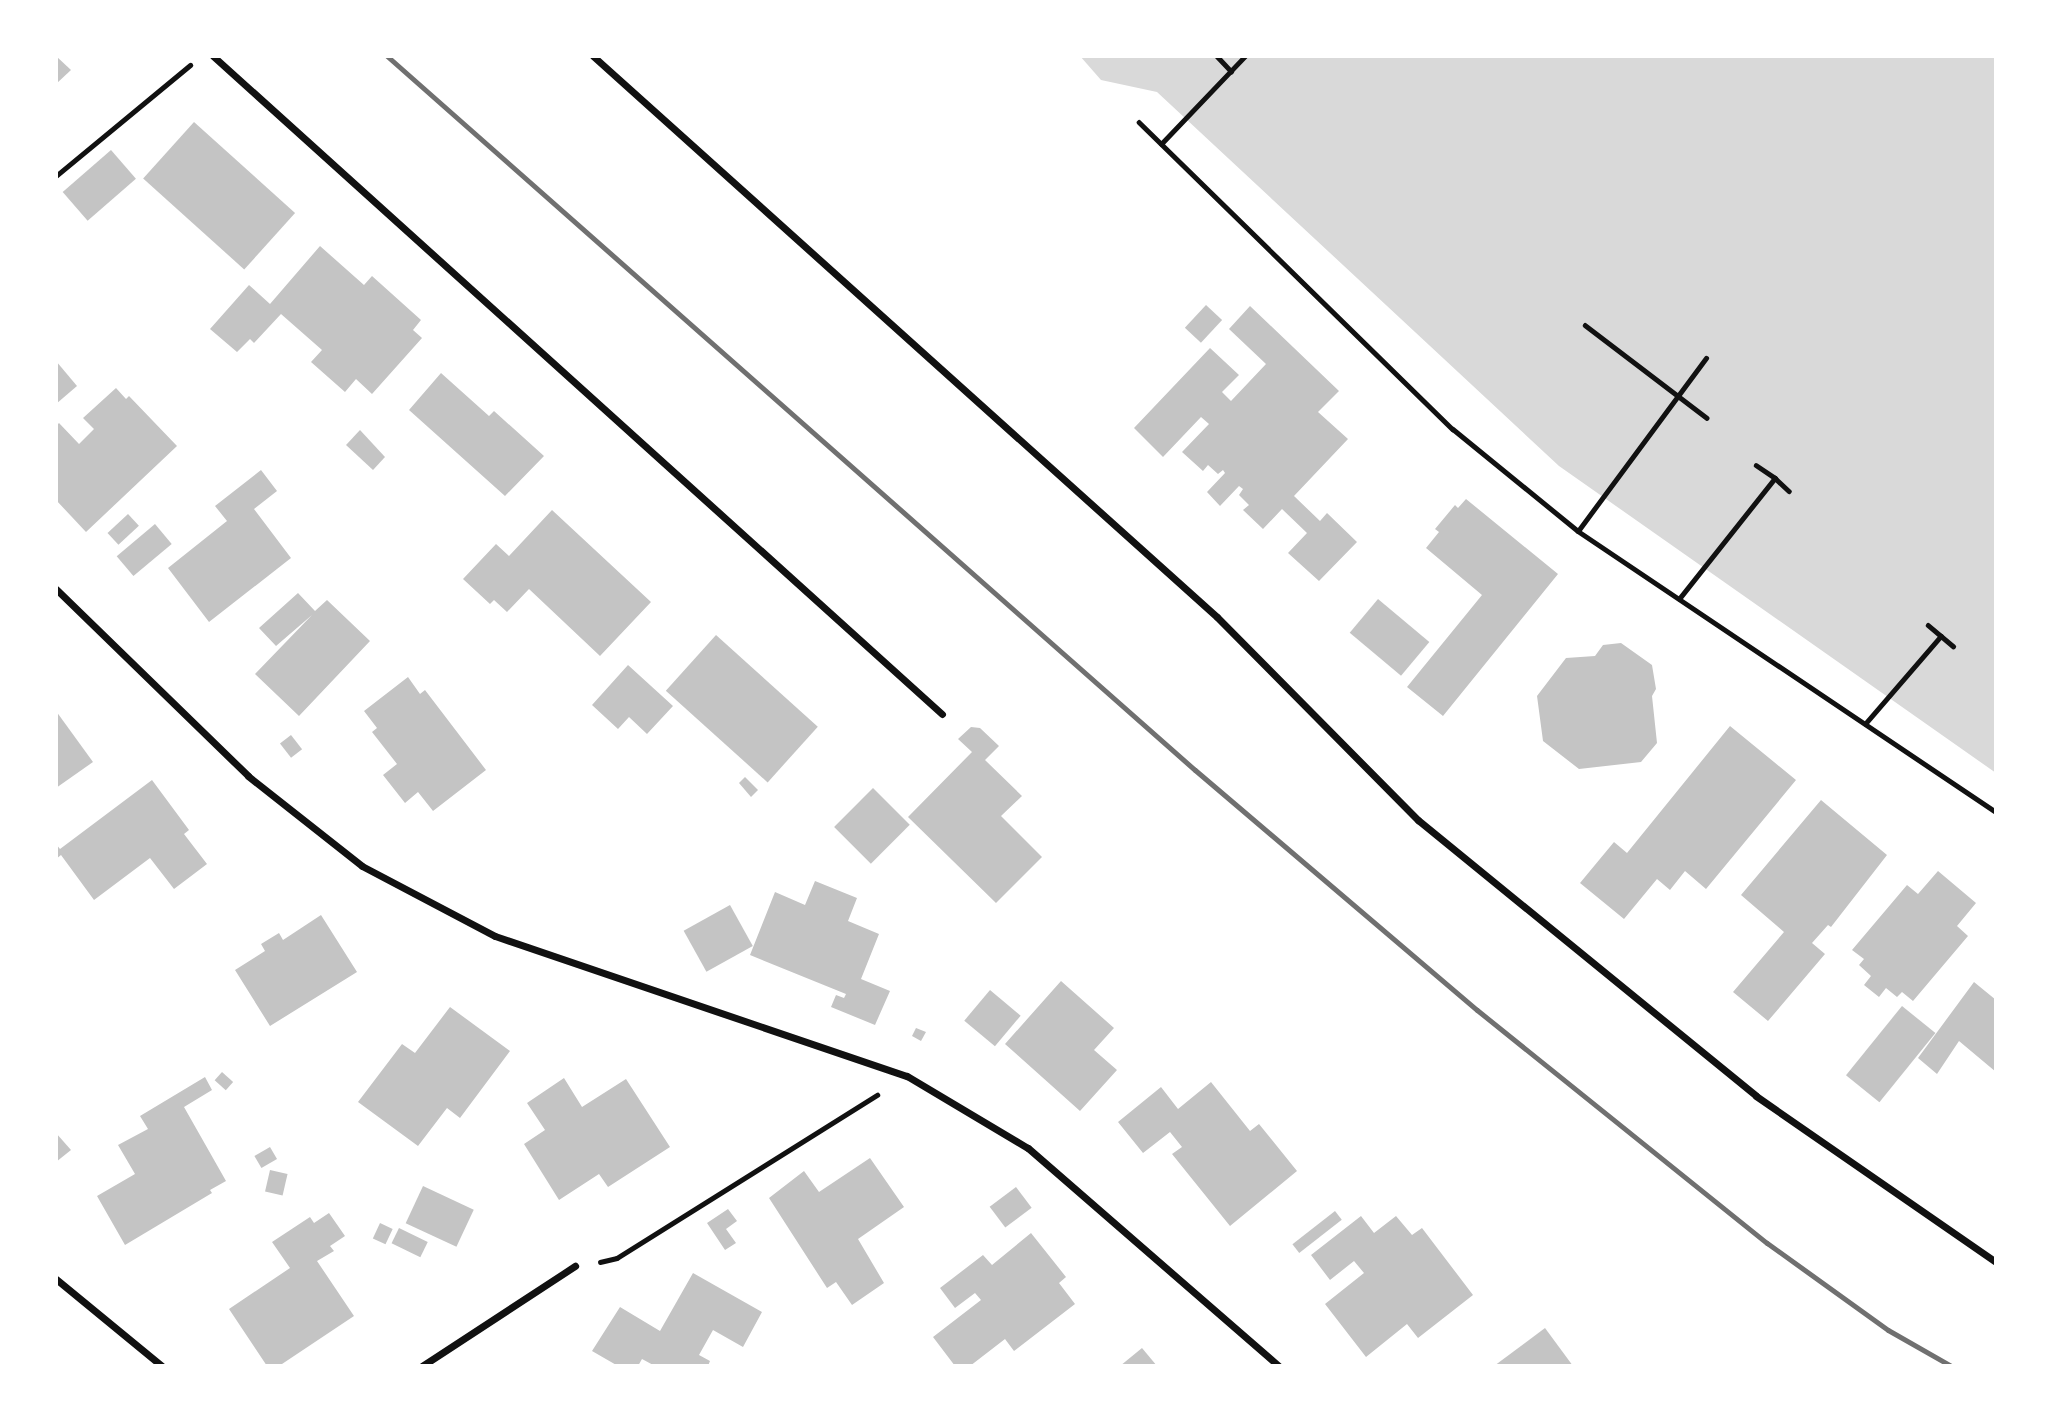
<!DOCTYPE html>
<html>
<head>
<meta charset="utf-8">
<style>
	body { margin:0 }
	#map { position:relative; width:2052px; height:1422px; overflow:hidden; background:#fff; font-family:Commissioner,sans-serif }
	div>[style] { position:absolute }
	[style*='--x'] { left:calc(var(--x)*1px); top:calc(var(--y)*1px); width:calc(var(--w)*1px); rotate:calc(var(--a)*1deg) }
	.water>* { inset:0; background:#d9d9d9 }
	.building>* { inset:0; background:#c4c4c4; transform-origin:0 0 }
	.path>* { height:4.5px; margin:-2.25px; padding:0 2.25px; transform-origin:2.25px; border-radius:2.25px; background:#111 }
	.minor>* { height:7px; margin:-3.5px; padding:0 3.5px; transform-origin:3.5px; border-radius:3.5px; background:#111 }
	.rail>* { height:5px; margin:-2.5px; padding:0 2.5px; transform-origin:2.5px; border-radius:2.5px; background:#707070 }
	span { translate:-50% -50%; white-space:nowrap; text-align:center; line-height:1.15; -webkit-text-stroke:5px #fff; paint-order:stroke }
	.frame { position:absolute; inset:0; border:58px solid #fff; pointer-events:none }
</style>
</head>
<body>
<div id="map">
	<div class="water">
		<i style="clip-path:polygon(1080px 56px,1996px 56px,1996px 773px,1559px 466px,1157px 92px,1101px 80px)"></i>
	</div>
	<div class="building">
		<i style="clip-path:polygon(56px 56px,71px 70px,56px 84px)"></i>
		<i style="left:194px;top:122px;width:136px;height:76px;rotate:42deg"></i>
		<i style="left:111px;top:150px;width:38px;height:64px;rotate:49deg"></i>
		<i style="clip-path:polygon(320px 246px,364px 285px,372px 276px,421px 320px,413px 330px,422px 338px,372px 394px,356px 379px,345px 392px,311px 362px,322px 350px,281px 314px,254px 343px,250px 339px,237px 352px,210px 329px,249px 285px,270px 304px)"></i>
		<i style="left:1206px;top:305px;width:22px;height:31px;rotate:43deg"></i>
		<i style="clip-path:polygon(1250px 306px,1339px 391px,1318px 412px,1348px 439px,1294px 496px,1320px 521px,1327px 513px,1357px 542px,1319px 581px,1288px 553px,1307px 533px,1282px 509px,1263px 529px,1243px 510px,1249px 505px,1239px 495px,1243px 489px,1239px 486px,1220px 506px,1207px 492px,1225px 473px,1223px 470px,1218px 474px,1208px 465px,1203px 471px,1182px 452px,1209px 424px,1201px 417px,1163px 457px,1134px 428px,1210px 348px,1239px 375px,1222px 392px,1231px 401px,1266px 364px,1229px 329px)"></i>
		<i style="clip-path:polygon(56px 361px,77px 386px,56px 404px)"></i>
		<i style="clip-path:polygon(441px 373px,489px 416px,494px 411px,544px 456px,505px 496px,409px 410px)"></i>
		<i style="clip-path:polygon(116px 388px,126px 399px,129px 396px,177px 446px,86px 532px,56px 500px,56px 426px,59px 423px,79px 444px,94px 429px,83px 418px)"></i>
		<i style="clip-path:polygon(360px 430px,385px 457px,373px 470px,346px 445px)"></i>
		<i style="clip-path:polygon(261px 470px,277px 491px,254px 509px,291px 558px,209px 622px,168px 568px,227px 521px,215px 506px)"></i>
		<i style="clip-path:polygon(1466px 499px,1558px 574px,1443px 716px,1407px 687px,1482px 595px,1426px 548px,1439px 532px,1435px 529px,1455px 505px,1458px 508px)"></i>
		<i style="clip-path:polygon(552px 510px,651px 602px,600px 656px,529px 589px,507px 612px,494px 600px,490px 604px,463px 579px,496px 544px,509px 556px)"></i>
		<i style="left:128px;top:514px;width:16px;height:28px;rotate:47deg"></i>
		<i style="left:155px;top:524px;width:26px;height:50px;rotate:50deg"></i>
		<i style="clip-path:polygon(298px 593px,315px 611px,327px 600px,370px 641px,299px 716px,255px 674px,312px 615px,276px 646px,259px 628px)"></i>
		<i style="left:1378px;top:599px;width:67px;height:44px;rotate:40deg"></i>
		<i style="left:716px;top:635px;width:137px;height:75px;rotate:42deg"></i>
		<i style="clip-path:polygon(1621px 643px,1652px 665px,1656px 689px,1652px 696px,1657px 743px,1641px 762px,1579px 769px,1543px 741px,1537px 696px,1566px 658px,1595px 656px,1603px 645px)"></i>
		<i style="clip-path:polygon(628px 665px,673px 706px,647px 734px,629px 717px,618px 729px,592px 705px)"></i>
		<i style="clip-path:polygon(408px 677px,420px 694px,425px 690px,486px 770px,433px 811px,418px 792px,405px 803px,383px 775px,397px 764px,372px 732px,377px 728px,364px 711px)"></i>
		<i style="clip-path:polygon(56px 711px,93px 762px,56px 788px)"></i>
		<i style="clip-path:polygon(1730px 726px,1796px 780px,1706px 889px,1685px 871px,1670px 890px,1657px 879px,1624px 919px,1580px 883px,1614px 842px,1627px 853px)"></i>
		<i style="clip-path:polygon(971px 727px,980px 728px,999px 746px,985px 760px,1022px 796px,1001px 816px,1042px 857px,996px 903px,908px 817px,972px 752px,958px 739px)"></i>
		<i style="left:291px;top:735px;width:18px;height:14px;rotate:52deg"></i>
		<i style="clip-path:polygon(745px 777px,758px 790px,751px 797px,739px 783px)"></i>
		<i style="clip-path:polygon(152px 780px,189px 830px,184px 834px,207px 864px,174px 889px,150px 858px,94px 900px,61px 855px,56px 859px,56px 844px,60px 849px)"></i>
		<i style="left:873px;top:788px;width:52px;height:55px;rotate:45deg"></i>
		<i style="clip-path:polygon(1821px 800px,1887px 855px,1831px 927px,1828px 925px,1812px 943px,1825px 954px,1768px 1021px,1733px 992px,1784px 932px,1741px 895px)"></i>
		<i style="clip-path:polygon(1938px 871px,1976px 903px,1957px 926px,1968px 936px,1913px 1001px,1902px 992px,1897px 997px,1886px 988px,1879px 997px,1864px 985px,1871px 976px,1859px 965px,1864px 959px,1852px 950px,1907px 885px,1918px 894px)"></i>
		<i style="clip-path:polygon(815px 881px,857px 898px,848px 921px,879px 934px,861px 979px,890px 991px,875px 1025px,831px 1007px,836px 995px,844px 998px,846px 994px,750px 955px,775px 892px,805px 905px)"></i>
		<i style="left:730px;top:905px;width:47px;height:53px;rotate:61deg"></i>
		<i style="clip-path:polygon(321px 915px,357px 972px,270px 1026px,235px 970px,265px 951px,261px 944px,279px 933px,283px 940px)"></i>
		<i style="clip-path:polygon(1061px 981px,1114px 1028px,1094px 1050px,1117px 1070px,1080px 1111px,1005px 1044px)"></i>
		<i style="clip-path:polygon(1974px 982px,1996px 1000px,1996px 1072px,1959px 1041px,1937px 1074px,1918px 1058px)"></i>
		<i style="left:990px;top:990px;width:40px;height:40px;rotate:40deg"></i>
		<i style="left:1902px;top:1006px;width:43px;height:89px;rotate:39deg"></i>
		<i style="clip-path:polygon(450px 1007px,510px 1051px,460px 1118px,447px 1108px,418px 1146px,358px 1102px,402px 1044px,415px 1053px)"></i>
		<i style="clip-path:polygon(916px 1028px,926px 1032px,921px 1041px,912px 1036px)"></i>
		<i style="left:222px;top:1072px;width:15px;height:11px;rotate:42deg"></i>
		<i style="clip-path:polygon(205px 1077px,212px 1090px,184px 1107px,226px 1181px,210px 1190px,212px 1193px,125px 1245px,97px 1196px,135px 1174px,118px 1145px,148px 1129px,140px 1116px)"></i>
		<i style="clip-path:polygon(564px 1078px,582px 1107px,626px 1079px,670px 1147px,608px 1187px,599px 1174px,559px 1200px,524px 1144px,545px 1130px,527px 1103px)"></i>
		<i style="clip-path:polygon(1211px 1082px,1250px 1131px,1259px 1124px,1297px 1171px,1230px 1226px,1172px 1154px,1182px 1147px,1170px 1132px,1143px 1153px,1118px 1122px,1161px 1087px,1178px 1109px)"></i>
		<i style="clip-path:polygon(56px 1133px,71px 1150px,56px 1162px)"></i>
		<i style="left:270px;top:1147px;width:14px;height:18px;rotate:60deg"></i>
		<i style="clip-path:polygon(870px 1158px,904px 1207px,858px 1239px,884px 1283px,852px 1305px,836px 1282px,827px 1288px,769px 1198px,804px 1171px,819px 1192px)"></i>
		<i style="left:270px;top:1170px;width:18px;height:22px;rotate:13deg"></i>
		<i style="left:423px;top:1186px;width:56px;height:41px;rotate:25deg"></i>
		<i style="left:1016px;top:1187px;width:26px;height:33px;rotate:53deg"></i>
		<i style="clip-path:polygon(728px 1209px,737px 1221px,726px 1229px,736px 1243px,725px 1250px,707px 1223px)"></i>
		<i style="left:1335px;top:1211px;width:11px;height:54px;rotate:52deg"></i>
		<i style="clip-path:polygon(329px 1213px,345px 1236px,330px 1246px,334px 1251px,317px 1261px,354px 1316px,279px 1366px,267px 1366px,229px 1309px,290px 1268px,272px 1242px,310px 1217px,314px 1223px)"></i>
		<i style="clip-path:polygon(1361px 1216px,1374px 1233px,1396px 1216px,1412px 1235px,1422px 1228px,1473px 1295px,1418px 1338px,1407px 1324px,1366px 1357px,1325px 1304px,1364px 1273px,1354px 1261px,1330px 1280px,1311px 1255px)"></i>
		<i style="left:380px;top:1223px;width:14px;height:17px;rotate:25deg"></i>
		<i style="left:399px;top:1228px;width:32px;height:17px;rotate:26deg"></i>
		<i style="clip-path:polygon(1031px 1233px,1066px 1277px,1059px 1283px,1075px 1304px,1014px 1351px,1005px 1339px,970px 1366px,955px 1366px,933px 1337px,981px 1300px,975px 1293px,955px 1308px,940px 1288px,983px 1255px,992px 1265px)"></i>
		<i style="clip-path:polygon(693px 1273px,762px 1312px,743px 1347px,713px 1330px,699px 1355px,710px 1361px,708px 1366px,655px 1366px,642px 1359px,638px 1366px,618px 1366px,592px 1351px,620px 1307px,660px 1331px)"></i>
		<i style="clip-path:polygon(1545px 1328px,1573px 1366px,1494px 1366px)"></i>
		<i style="clip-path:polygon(1142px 1348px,1157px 1366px,1120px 1366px)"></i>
	</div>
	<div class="path">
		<i style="--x:1217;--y:56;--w:21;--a:47"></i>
		<i style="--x:1139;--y:122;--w:439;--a:44.4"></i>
		<i style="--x:1453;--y:429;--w:161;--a:39.2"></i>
		<i style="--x:1578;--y:531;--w:504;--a:33.91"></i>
		<i style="--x:1161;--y:144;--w:122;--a:-46.3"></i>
		<i style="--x:56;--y:176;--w:174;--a:-39.6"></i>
		<i style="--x:1585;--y:325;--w:153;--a:37.3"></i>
		<i style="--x:1756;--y:465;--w:23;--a:34"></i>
		<i style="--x:1578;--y:531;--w:215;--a:-53.5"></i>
		<i style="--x:1679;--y:599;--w:154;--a:-51.6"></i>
		<i style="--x:1775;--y:478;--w:19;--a:43"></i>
		<i style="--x:1928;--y:625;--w:33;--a:40"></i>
		<i style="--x:1865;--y:724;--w:116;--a:-49.2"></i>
		<i style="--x:600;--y:1262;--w:17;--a:-13"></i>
		<i style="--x:617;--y:1258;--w:307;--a:-32.1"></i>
	</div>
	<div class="minor">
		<i style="--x:213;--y:56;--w:982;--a:42.07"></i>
		<i style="--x:593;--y:56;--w:839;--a:41.96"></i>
		<i style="--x:1217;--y:617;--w:286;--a:45.3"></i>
		<i style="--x:1418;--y:820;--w:436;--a:39.2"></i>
		<i style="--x:1756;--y:1096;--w:292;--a:34.7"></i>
		<i style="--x:56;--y:589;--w:268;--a:44.2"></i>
		<i style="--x:248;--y:776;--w:145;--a:38.3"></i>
		<i style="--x:362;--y:866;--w:150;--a:27.8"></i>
		<i style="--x:495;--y:936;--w:435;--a:18.8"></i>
		<i style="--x:907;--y:1076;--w:141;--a:30.8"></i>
		<i style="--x:1028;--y:1148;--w:332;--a:41"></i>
		<i style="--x:56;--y:1279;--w:137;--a:39.4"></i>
		<i style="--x:422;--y:1366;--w:183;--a:-33.2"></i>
	</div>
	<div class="rail">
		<i style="--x:387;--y:56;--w:1078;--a:41.47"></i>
		<i style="--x:1195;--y:770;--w:370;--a:40.4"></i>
		<i style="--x:1477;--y:1010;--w:372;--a:38.8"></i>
		<i style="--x:1767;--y:1243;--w:149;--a:35.7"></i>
		<i style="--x:1888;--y:1330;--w:73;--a:29.7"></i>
	</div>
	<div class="frame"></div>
</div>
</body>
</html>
